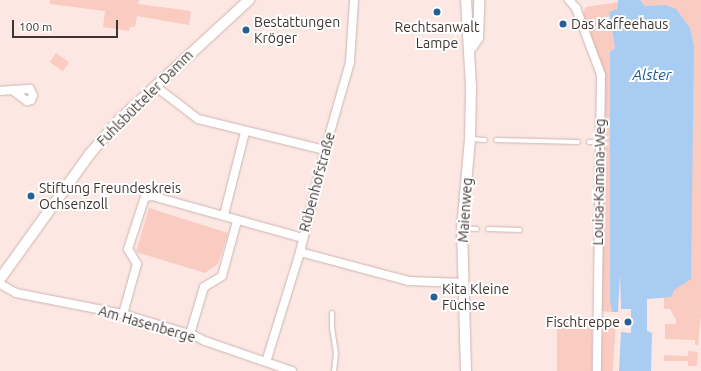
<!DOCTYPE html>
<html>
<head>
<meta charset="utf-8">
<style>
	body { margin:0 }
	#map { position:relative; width:701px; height:371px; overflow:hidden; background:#fce7e3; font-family:Ubuntu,sans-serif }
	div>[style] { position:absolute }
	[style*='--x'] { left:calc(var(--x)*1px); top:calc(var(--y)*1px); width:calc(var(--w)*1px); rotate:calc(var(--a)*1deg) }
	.green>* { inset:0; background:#f9cbc1; transform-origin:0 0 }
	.water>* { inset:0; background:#a9cdf2 }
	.roads { filter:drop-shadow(0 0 1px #cdb5b0) drop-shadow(0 0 1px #cdb5b0) }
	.service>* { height:4px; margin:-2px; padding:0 2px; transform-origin:2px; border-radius:2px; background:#fff }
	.minor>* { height:8px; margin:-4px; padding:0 4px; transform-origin:4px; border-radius:4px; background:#fff }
	.tertiary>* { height:10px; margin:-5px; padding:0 5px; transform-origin:5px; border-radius:5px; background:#fff }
	.dots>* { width:11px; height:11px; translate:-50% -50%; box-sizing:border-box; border:2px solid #fff; border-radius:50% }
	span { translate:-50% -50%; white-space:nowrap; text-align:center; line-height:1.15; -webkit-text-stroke:4px #fff; paint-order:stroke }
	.poi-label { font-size:14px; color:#3e3432 }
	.left { translate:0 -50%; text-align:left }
	.right { translate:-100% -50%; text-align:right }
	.street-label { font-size:14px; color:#3e3432 }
	.water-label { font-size:15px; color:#195991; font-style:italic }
	.scale { position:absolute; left:12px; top:20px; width:106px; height:18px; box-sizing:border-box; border:2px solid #3e3432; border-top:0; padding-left:5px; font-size:12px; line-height:14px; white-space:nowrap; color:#3e3432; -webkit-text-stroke:3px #fff; paint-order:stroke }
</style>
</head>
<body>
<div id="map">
	<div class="green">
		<i style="clip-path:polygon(50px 0,139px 0,138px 4px,191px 11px,189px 25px,137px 16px,135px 27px,130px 27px,129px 31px,103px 27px,105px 11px,50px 4px)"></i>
		<i style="clip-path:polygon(640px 0,701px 0,701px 315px,698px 345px,695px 345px,695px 340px,665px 339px,665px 324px,676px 324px,676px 320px,670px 309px,664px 309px,664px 297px,671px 297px,665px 5px,645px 6px)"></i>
		<i style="clip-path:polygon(619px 2px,616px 10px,609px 12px,615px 48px,610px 52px,612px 312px,601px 311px,602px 79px,583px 13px,586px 7px)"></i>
		<i style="left:56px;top:53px;width:16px;height:11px;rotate:35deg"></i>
		<i style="clip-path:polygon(149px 208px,228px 233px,218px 264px,205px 273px,136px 252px)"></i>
		<i style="left:557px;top:319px;width:35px;height:52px"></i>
		<i style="left:603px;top:323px;width:13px;height:48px;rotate:4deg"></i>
		<i style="clip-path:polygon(688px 351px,698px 352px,697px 366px,688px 366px,688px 361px,664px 361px,664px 355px,688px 356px)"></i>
	</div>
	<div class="water">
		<i style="clip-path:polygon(618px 0,640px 0,645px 6px,665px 5px,676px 9px,690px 28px,694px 46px,691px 279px,674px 290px,671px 297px,647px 299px,647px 331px,652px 333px,651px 371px,619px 371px,621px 332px,631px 333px,631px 309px,621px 309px,620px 274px,618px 312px,612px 312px,610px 301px,610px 52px,615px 48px,609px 12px,617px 9px)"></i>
	</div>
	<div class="roads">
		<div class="service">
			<i style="--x:470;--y:139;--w:15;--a:4"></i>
			<i style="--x:496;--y:140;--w:82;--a:1.4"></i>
			<i style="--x:589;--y:142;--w:10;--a:0"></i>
			<i style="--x:462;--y:228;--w:15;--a:4"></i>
			<i style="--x:488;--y:229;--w:32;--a:2"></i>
			<i style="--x:332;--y:313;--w:15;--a:90"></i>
			<i style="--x:332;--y:328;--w:25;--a:81"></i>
			<i style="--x:336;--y:353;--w:18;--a:96"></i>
		</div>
		<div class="minor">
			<i style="--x:569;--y:0;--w:11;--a:49"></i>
			<i style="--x:576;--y:8;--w:72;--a:69.5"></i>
			<i style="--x:601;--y:75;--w:296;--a:90.8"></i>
			<i style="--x:155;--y:86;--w:54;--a:37.5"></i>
			<i style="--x:198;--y:119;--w:131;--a:13.7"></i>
			<i style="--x:0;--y:91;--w:12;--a:-5"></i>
			<i style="--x:12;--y:90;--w:19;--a:36"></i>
			<i style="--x:27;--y:101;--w:4;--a:-14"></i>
			<i style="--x:31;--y:100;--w:5;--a:-68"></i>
			<i style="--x:33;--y:95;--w:7;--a:-117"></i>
			<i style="--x:30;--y:89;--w:18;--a:177"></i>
			<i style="--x:224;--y:215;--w:86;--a:-75.8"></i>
			<i style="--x:300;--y:252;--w:112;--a:15"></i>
			<i style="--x:408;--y:281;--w:55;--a:2.1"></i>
			<i style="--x:0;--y:284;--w:18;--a:29"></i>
			<i style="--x:16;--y:293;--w:109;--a:11.1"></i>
			<i style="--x:123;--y:314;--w:75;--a:17"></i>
			<i style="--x:195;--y:336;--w:11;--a:27"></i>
			<i style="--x:205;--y:341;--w:92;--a:19"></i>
			<i style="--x:123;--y:314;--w:52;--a:-74.4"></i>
			<i style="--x:137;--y:264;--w:17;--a:-121"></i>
			<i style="--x:128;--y:249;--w:55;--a:-71.9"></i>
			<i style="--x:145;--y:197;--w:7;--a:-8"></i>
			<i style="--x:152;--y:196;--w:156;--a:15.6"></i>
			<i style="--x:190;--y:334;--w:49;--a:-73.4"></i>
			<i style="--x:204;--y:287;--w:21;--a:-31"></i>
			<i style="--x:222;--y:276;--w:57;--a:-74.7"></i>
			<i style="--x:266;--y:362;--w:115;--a:-72.8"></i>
			<i style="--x:300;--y:252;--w:105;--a:-76.2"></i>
			<i style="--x:325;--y:150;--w:91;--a:-74.1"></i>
			<i style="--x:350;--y:62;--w:62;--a:-86.3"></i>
		</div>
		<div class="tertiary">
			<i style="--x:466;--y:0;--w:88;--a:86.7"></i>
			<i style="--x:471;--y:88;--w:51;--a:91.1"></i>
			<i style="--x:470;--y:139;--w:89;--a:95.1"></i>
			<i style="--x:462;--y:228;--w:143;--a:88.4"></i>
			<i style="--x:471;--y:48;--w:12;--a:-55"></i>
			<i style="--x:478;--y:38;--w:38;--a:-88"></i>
			<i style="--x:0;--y:279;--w:153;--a:-54.3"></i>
			<i style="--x:89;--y:155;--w:48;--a:-49.3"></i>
			<i style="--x:120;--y:119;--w:176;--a:-42.7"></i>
		</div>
	</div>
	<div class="dots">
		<i style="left:437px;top:12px;background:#245f96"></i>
		<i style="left:563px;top:24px;background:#245f96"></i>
		<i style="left:246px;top:30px;background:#245f96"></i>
		<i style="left:31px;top:196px;background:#245f96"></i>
		<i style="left:434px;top:297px;background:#245f96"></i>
		<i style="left:628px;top:322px;background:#245f96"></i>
	</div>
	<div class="poi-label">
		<span class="left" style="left:254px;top:30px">Bestattungen<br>Kröger</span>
		<span class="left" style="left:571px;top:24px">Das Kaffeehaus</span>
		<span style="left:437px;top:35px">Rechtsanwalt<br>Lampe</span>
		<span class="left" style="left:39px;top:196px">Stiftung Freundeskreis<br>Ochsenzoll</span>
		<span class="left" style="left:442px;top:297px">Kita Kleine<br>Füchse</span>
		<span class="right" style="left:620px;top:322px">Fischtreppe</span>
	</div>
	<div class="street-label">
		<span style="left:145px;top:98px;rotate:-45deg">Fuhlsbütteler Damm</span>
		<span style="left:317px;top:182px;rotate:-75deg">Rübenhofstraße</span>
		<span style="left:599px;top:182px;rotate:-89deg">Louisa-Kamana-Weg</span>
		<span style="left:465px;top:210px;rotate:-86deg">Maienweg</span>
		<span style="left:147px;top:324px;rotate:16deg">Am Hasenberge</span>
	</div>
	<div class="water-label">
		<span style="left:652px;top:75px">Alster</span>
	</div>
	<div class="scale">100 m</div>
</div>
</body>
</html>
